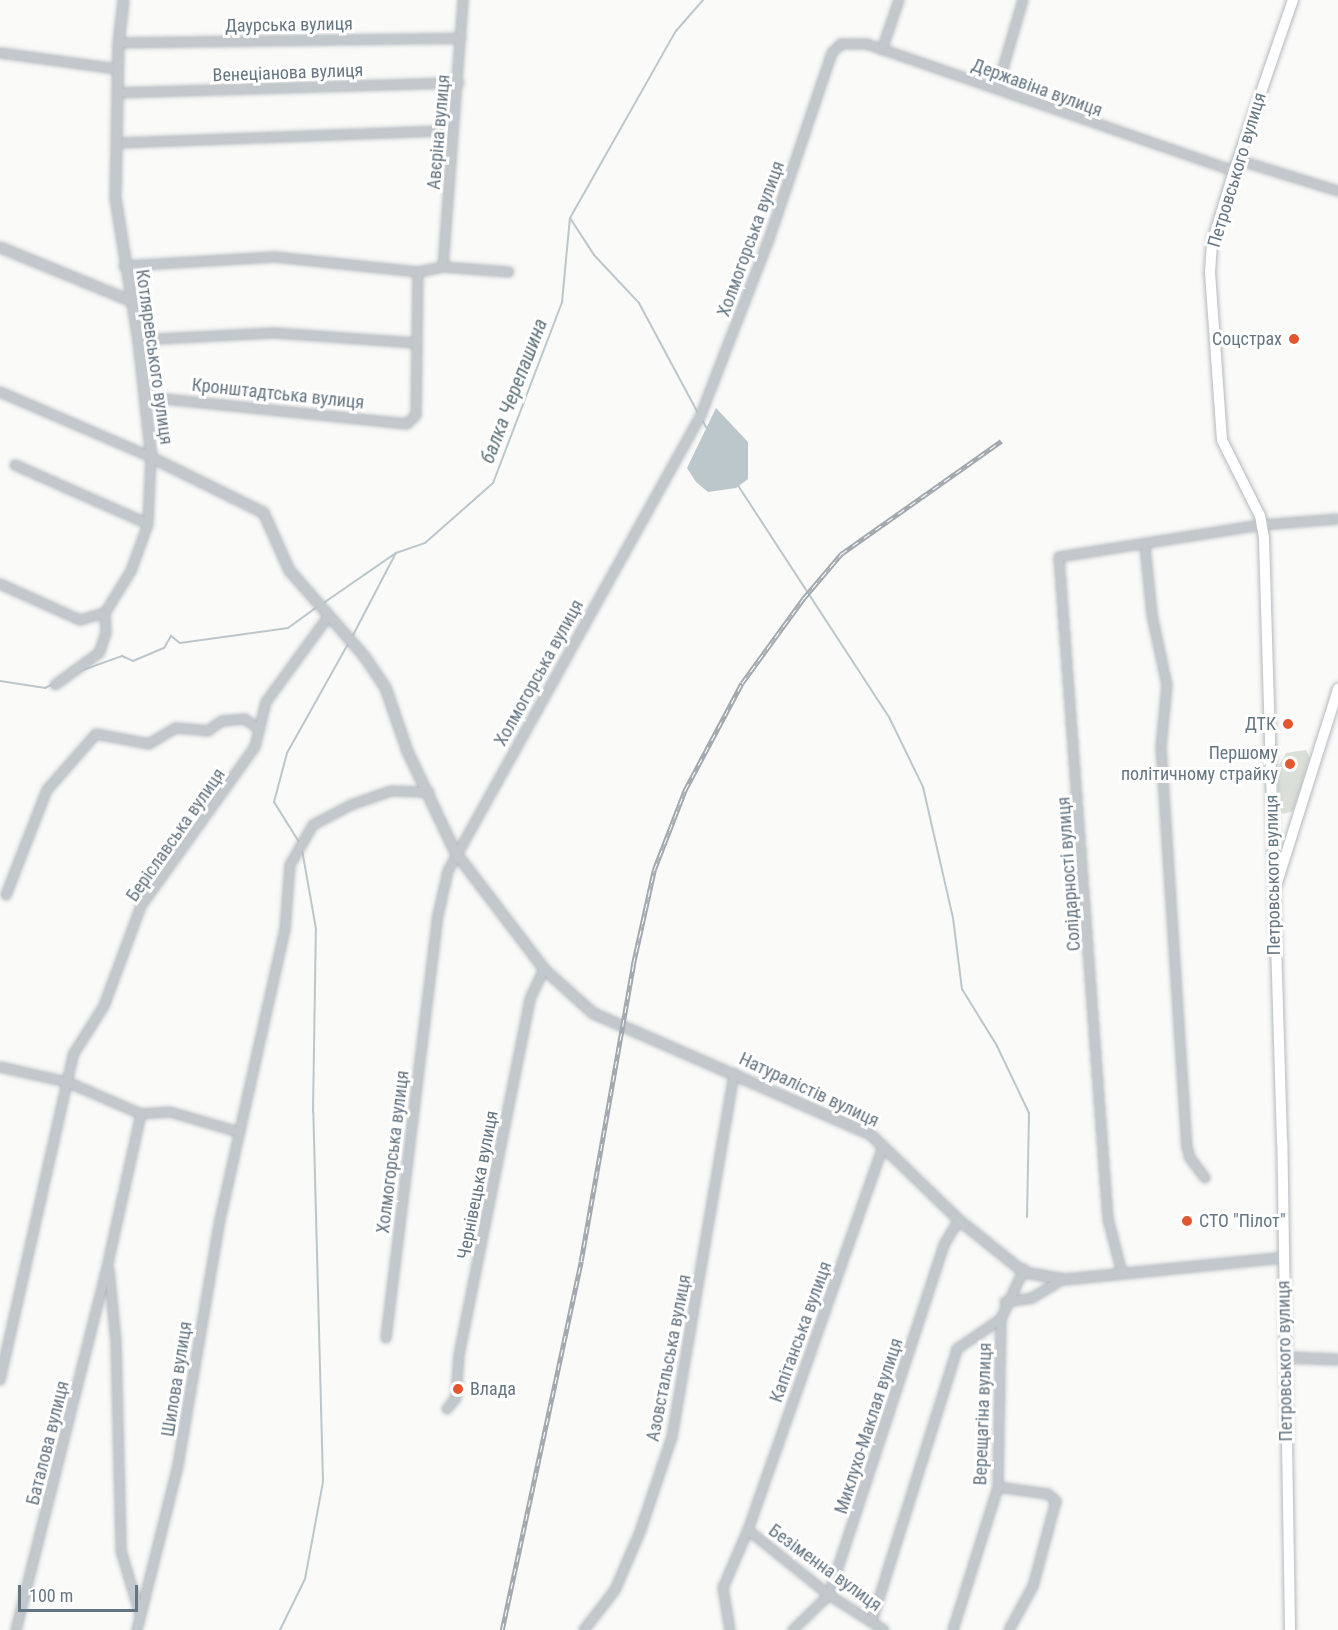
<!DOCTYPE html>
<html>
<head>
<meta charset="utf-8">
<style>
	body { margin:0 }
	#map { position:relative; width:1338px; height:1630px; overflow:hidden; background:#fafaf8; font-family:"Roboto Condensed",sans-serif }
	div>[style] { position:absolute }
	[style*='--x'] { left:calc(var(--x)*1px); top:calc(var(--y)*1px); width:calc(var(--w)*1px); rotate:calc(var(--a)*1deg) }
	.green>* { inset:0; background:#dadfd7 }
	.water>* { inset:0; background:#bbc7cb }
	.stream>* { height:2px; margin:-1px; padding:0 1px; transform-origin:1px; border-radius:1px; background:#bbc7cb }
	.roads { filter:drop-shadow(0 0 2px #b3babf) drop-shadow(0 0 2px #b3babf) }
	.minor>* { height:8px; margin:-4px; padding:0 4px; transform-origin:4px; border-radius:4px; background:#c3c8cc }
	.tertiary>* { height:9px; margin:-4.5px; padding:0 4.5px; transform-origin:4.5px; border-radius:4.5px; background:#c3c8cc }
	.secondary>* { height:10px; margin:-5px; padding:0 5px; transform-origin:5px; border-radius:5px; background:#fff }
	.rail>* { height:4.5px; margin-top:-2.25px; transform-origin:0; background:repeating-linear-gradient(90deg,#fff 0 7px,#a2aab0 0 14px); box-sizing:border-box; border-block:2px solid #a2aab0 }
	.dots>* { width:16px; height:16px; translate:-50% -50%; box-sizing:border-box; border:3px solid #fff; border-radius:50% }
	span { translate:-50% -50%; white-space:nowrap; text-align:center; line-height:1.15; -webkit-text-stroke:6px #fff; paint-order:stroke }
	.street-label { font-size:18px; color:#657683 }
	.poi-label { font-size:18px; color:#657683 }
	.right { translate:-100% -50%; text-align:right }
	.left { translate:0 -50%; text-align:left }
	.water-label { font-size:20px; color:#60757c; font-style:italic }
	.scale { position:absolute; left:18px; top:1585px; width:120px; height:27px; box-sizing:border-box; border:3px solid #657683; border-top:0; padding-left:8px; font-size:18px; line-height:21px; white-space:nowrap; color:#657683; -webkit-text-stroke:4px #fff; paint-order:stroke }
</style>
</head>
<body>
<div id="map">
	<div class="green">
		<i style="clip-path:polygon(1306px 750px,1310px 758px,1293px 811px,1283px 814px,1278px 810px,1278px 767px,1286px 753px)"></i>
	</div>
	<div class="water">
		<i style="clip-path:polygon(716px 408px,748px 442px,748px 479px,736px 488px,708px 492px,696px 482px,687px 468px)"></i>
	</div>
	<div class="stream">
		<i style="--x:570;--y:218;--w:44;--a:57"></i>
		<i style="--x:594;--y:255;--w:66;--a:46.8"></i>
		<i style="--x:639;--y:303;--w:125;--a:61.8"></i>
		<i style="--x:701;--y:418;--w:13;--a:61"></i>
		<i style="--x:737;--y:484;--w:280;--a:56.9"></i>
		<i style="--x:890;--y:719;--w:76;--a:64.1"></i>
		<i style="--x:923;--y:787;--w:134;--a:77.1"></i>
		<i style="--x:953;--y:918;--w:72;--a:82.8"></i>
		<i style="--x:962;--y:989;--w:67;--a:58.4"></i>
		<i style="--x:997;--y:1046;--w:74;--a:64.5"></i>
		<i style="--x:1029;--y:1113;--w:104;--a:91.1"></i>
		<i style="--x:322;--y:604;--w:90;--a:-34.6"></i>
		<i style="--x:396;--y:553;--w:31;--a:-19"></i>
		<i style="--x:425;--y:543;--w:91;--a:-41.4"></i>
		<i style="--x:493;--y:483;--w:194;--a:-69.1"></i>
		<i style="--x:562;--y:302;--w:84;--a:-84.6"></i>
		<i style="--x:570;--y:218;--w:215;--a:-60.5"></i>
		<i style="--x:676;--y:31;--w:41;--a:-48.9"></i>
		<i style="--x:352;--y:637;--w:95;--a:-62.4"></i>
		<i style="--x:80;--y:671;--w:45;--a:-19.7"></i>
		<i style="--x:122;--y:656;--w:12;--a:24"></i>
		<i style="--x:133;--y:661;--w:34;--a:-23"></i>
		<i style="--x:164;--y:648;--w:14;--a:-60"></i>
		<i style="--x:171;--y:636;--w:11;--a:38"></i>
		<i style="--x:180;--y:643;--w:109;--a:-7.9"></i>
		<i style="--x:288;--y:628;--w:36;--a:-36"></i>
		<i style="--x:0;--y:681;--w:46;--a:8.8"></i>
		<i style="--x:45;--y:688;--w:9;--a:-27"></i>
		<i style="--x:299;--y:842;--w:47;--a:-122"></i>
		<i style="--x:274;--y:802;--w:51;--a:-75.1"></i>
		<i style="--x:287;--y:753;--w:127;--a:-60.8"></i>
		<i style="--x:280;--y:1630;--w:57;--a:-63.9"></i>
		<i style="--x:305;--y:1579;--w:99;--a:-79.5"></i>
		<i style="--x:323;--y:1482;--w:370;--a:-91.5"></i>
		<i style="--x:313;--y:1112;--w:183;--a:-89.1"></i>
		<i style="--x:316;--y:929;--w:80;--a:-100"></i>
	</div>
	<div class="roads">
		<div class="minor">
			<i style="--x:118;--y:43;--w:343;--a:-0.8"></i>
			<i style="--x:882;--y:50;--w:53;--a:-71.2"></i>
			<i style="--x:0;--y:53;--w:118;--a:7.8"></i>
			<i style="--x:997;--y:89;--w:93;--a:-73.7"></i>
			<i style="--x:118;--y:93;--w:341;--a:-1.7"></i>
			<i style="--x:117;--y:143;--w:335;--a:-2.1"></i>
			<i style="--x:1238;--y:160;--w:105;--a:17.2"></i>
			<i style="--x:124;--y:266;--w:151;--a:-3.4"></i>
			<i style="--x:275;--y:257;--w:144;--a:6"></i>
			<i style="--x:418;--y:272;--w:25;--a:-11"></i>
			<i style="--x:443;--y:267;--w:66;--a:4.3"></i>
			<i style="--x:443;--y:267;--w:268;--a:-85.7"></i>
			<i style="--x:138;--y:340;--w:136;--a:-2.9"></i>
			<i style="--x:274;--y:333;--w:142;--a:4"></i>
			<i style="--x:0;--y:392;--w:164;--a:23.3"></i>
			<i style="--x:151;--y:457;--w:67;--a:92.6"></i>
			<i style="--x:148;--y:524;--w:50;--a:109.9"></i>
			<i style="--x:131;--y:571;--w:49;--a:121.8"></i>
			<i style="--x:105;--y:613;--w:20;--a:87"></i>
			<i style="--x:106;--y:633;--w:21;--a:109"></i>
			<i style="--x:99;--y:653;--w:54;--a:144"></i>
			<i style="--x:145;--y:397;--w:263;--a:5.9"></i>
			<i style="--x:407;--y:424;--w:13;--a:-45"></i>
			<i style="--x:416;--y:415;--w:143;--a:-89.2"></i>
			<i style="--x:15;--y:465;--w:145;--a:23.9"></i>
			<i style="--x:1145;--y:546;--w:69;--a:84.2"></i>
			<i style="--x:1152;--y:615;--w:72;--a:77.9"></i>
			<i style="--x:1167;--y:685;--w:62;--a:95.5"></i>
			<i style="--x:1161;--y:747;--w:401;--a:86.3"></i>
			<i style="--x:1187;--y:1147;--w:11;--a:75"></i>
			<i style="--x:1190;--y:1158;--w:25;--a:53"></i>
			<i style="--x:0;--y:584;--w:88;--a:24.2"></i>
			<i style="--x:80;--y:620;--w:26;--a:-16"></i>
			<i style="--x:6;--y:895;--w:113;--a:-68.7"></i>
			<i style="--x:47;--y:790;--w:74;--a:-48.8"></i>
			<i style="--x:96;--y:734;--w:54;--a:10.7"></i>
			<i style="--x:149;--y:744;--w:31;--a:-31"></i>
			<i style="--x:176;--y:728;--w:32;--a:5"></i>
			<i style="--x:208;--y:731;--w:17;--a:-36"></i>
			<i style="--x:222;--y:721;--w:23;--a:-5"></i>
			<i style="--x:245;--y:719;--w:17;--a:36"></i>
			<i style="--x:0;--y:1067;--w:69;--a:12.6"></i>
			<i style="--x:67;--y:1082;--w:81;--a:23.4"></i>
			<i style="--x:141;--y:1114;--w:29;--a:-4"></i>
			<i style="--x:170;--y:1112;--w:72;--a:16.2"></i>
			<i style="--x:109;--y:1270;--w:71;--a:84.4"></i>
			<i style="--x:116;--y:1341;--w:210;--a:88.6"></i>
			<i style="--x:121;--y:1551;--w:66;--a:73.2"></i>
			<i style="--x:1122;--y:1273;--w:56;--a:-104.5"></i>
			<i style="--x:1108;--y:1219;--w:664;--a:-94.23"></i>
			<i style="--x:1059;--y:557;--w:206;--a:-9"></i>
			<i style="--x:1262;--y:525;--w:76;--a:-4.5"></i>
			<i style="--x:1005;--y:1302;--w:27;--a:-8"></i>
			<i style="--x:1032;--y:1298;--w:37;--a:-31"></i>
			<i style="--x:386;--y:1338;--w:421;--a:-83"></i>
			<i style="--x:437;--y:920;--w:50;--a:-77.3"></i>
			<i style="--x:448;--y:871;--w:519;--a:-60.97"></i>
			<i style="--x:700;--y:417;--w:188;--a:-68.8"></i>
			<i style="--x:768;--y:242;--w:200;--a:-71.3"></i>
			<i style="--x:832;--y:53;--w:13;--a:-45"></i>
			<i style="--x:841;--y:44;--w:26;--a:0"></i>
			<i style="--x:867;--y:44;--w:388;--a:19.1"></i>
			<i style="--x:0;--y:1380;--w:333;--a:-77.3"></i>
			<i style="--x:73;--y:1055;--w:58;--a:-57.7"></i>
			<i style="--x:104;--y:1006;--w:107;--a:-69.7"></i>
			<i style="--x:141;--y:906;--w:196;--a:-54.4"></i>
			<i style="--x:255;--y:747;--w:46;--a:-76.3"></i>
			<i style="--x:266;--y:702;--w:105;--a:-53.9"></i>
			<i style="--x:447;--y:1409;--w:14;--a:-51"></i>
			<i style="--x:456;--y:1398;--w:43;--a:-86"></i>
			<i style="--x:459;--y:1355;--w:363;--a:-78.7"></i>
			<i style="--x:530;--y:999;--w:33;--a:-65"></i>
			<i style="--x:998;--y:1487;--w:50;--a:8"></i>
			<i style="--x:1048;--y:1494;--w:11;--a:41"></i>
			<i style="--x:1056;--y:1501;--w:88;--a:105.1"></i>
			<i style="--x:1033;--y:1586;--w:50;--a:118.6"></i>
			<i style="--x:748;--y:1530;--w:104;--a:38.7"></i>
			<i style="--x:829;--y:1595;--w:65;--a:32.5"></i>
			<i style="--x:872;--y:1621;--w:285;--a:-72.6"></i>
			<i style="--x:957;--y:1349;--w:53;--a:-34.3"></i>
			<i style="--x:16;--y:1630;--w:378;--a:-75.9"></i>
			<i style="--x:108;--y:1263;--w:153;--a:-77.5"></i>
			<i style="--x:137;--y:1630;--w:170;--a:-76"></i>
			<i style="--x:178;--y:1465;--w:249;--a:-80.3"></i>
			<i style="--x:220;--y:1220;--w:297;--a:-77.4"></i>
			<i style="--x:285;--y:930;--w:65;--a:-85.6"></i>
			<i style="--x:290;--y:865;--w:46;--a:-60.1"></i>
			<i style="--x:313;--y:825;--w:43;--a:-27.8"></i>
			<i style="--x:351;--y:805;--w:42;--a:-19.3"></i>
			<i style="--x:391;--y:791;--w:38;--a:2"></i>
			<i style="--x:584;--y:1630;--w:51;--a:-52.2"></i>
			<i style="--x:615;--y:1590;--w:63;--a:-66.7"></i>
			<i style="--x:640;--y:1532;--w:100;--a:-71.4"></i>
			<i style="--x:672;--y:1437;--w:369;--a:-80.3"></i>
			<i style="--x:730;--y:1630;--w:43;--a:-99.5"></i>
			<i style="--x:723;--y:1588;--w:63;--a:-66.7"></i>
			<i style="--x:748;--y:1530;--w:407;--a:-70.6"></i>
			<i style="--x:793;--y:1630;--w:50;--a:-44.2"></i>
			<i style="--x:829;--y:1595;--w:371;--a:-71.8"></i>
			<i style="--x:945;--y:1243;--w:27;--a:-59"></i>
			<i style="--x:953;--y:1630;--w:150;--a:-72.5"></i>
			<i style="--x:998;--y:1487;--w:168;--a:-89"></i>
			<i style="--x:1001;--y:1319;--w:55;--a:-65.3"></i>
		</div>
		<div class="tertiary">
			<i style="--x:123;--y:0;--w:43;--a:96.6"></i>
			<i style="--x:118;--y:43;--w:155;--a:91.1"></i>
			<i style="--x:115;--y:198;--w:144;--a:80.8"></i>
			<i style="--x:138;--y:340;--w:118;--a:83.7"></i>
			<i style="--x:151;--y:457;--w:125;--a:26.2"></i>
			<i style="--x:263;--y:512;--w:64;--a:65.9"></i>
			<i style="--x:289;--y:570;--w:114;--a:48.9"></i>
			<i style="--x:364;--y:656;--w:37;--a:56"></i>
			<i style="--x:385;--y:687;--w:68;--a:71"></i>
			<i style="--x:407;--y:751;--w:112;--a:64.6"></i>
			<i style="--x:455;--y:852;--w:147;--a:52.7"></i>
			<i style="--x:544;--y:969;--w:66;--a:41.9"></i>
			<i style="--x:593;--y:1013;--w:302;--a:23.6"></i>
			<i style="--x:870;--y:1134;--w:124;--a:44"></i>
			<i style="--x:959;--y:1220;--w:83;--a:38.7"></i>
			<i style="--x:1024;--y:1272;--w:41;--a:9.9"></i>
			<i style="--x:1064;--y:1279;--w:221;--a:-5.7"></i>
			<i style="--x:0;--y:247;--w:139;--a:22.3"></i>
			<i style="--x:1284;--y:1357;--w:54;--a:2.1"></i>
		</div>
		<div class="secondary">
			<i style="--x:1276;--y:886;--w:207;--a:-72.5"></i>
			<i style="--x:1290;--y:1630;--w:488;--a:-90.9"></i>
			<i style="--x:1282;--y:1142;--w:604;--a:-91.71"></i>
			<i style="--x:1264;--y:538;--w:22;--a:-100"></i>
			<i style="--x:1260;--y:516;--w:85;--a:-116.6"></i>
			<i style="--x:1222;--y:440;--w:168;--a:-94.1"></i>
			<i style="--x:1210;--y:272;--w:29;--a:-86"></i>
			<i style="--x:1212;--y:243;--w:75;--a:-73"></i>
			<i style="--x:1234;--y:171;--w:181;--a:-71"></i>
		</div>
	</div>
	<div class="rail">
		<i style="--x:502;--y:1630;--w:377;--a:-77.9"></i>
		<i style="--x:581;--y:1261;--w:301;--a:-80"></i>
		<i style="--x:633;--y:965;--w:97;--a:-77.5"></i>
		<i style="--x:654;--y:870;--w:86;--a:-68.8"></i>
		<i style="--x:685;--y:790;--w:121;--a:-62"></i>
		<i style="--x:742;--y:683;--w:104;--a:-54"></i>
		<i style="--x:803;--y:599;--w:59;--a:-49.8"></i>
		<i style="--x:841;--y:554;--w:196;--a:-35.2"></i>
	</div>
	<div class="dots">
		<i style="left:1294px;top:339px;background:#e4572e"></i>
		<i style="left:1288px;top:724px;background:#e4572e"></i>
		<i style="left:1290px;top:764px;background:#e4572e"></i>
		<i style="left:1187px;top:1221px;background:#e4572e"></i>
		<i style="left:458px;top:1389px;background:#e4572e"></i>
	</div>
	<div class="street-label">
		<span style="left:289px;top:25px;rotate:-1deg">Даурська вулиця</span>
		<span style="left:288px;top:73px;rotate:-2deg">Венеціанова вулиця</span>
		<span style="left:1037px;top:88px;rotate:20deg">Державіна вулиця</span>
		<span style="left:439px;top:132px;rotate:-85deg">Авєріна вулиця</span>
		<span style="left:1237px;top:170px;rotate:-73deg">Петровського вулиця</span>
		<span style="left:751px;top:239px;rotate:-70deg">Холмогорська вулиця</span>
		<span style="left:154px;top:357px;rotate:82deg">Котляревського вулиця</span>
		<span style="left:278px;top:394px;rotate:6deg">Кронштадтська вулиця</span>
		<span style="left:539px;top:673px;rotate:-61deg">Холмогорська вулиця</span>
		<span style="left:176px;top:835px;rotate:-55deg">Беріславська вулиця</span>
		<span style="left:1069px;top:874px;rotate:-94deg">Солідарності вулиця</span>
		<span style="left:1273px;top:875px;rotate:-91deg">Петровського вулиця</span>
		<span style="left:809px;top:1090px;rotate:25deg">Натуралістів вулиця</span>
		<span style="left:393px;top:1152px;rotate:-83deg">Холмогорська вулиця</span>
		<span style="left:478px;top:1185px;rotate:-79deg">Чернівецька вулиця</span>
		<span style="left:801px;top:1332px;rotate:-70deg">Капітанська вулиця</span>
		<span style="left:669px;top:1358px;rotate:-79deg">Азовстальська вулиця</span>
		<span style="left:1285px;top:1361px;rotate:-91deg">Петровського вулиця</span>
		<span style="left:177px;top:1379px;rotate:-81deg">Шилова вулиця</span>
		<span style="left:983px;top:1414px;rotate:-88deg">Верещагіна вулиця</span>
		<span style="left:869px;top:1426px;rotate:-72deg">Миклухо-Маклая вулиця</span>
		<span style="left:48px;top:1443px;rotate:-76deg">Баталова вулиця</span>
		<span style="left:825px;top:1568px;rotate:36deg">Безіменна вулиця</span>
	</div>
	<div class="poi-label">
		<span class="right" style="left:1282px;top:339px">Соцстрах</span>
		<span class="right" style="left:1276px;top:724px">ДТК</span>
		<span class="right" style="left:1278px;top:764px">Першому<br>політичному страйку</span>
		<span class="left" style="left:1199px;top:1221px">СТО "Пілот"</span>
		<span class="left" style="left:470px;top:1389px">Влада</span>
	</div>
	<div class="water-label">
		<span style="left:514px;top:391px;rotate:-69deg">балка Черепашина</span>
	</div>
	<div class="scale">100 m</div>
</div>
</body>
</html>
